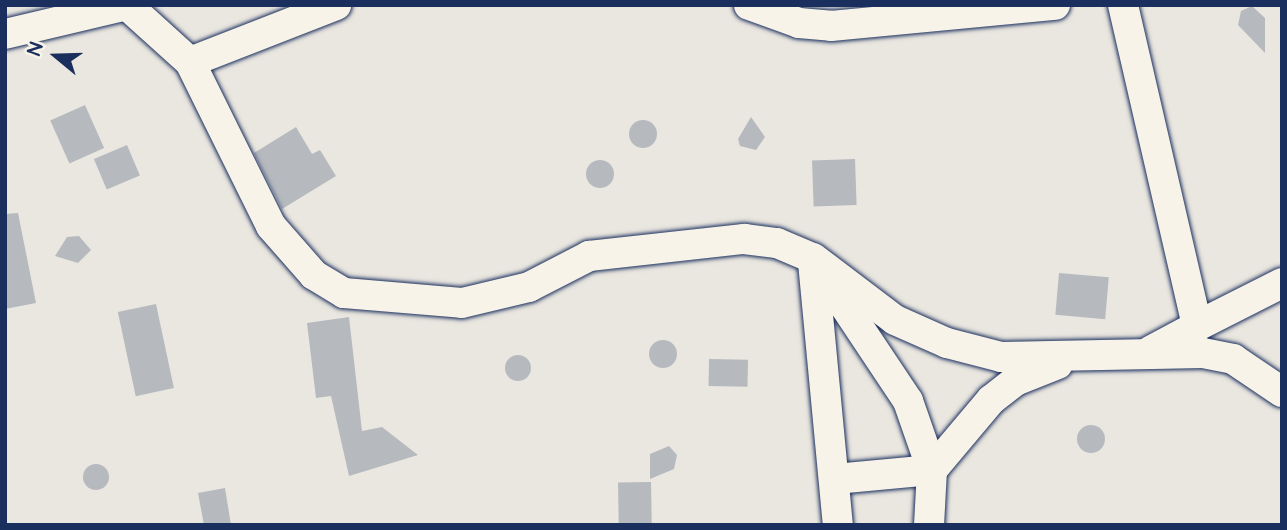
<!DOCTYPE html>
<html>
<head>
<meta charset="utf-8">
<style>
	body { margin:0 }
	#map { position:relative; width:1287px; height:530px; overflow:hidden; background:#eae7e0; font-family:"Architects Daughter",sans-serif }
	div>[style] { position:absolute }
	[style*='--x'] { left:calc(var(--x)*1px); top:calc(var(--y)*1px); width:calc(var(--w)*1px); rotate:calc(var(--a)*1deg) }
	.building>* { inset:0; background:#b6babf; transform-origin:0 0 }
	.round { border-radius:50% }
	.roads { filter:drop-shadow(0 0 2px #1b2f5e) drop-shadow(0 0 2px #1b2f5e) }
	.minor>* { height:30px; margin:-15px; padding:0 15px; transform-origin:15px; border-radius:15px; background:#f7f3e8 }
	span { translate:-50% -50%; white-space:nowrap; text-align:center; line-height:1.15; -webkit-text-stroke:5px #f7f3e8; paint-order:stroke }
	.frame { position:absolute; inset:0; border:7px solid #1b2f5e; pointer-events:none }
	.north { position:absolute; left:21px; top:21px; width:70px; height:70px; -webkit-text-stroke:5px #f7f3e8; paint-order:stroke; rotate:289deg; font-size:19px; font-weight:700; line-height:28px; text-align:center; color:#1b2f5e }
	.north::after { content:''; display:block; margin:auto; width:24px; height:32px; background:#1b2f5e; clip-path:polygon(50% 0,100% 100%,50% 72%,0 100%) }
</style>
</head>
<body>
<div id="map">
	<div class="building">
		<i style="clip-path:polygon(1252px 6px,1265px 18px,1265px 53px,1238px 25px,1241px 11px)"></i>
		<i style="left:85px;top:105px;width:47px;height:38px;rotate:66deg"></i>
		<i style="clip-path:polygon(751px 117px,765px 137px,756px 150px,740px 146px,738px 139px)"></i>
		<i class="round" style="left:629px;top:120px;width:28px;height:28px"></i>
		<i style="clip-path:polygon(296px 127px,312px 154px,320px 150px,336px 176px,282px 209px,254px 153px)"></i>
		<i style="left:127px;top:145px;width:33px;height:36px;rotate:67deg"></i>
		<i style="left:855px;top:159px;width:46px;height:43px;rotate:88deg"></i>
		<i class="round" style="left:586px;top:160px;width:28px;height:28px"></i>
		<i style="clip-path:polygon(18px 213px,36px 303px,5px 309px,5px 214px)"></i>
		<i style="clip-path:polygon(79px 236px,91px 250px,78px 263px,55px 256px,67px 237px)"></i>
		<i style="left:1059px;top:273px;width:50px;height:42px;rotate:5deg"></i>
		<i style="left:156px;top:304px;width:86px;height:39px;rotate:78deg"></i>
		<i style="clip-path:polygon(349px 317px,362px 431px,382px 427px,418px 455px,349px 476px,331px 396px,316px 398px,307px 323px)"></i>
		<i class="round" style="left:649px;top:340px;width:28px;height:28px"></i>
		<i class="round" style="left:505px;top:355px;width:26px;height:26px"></i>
		<i style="left:709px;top:359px;width:39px;height:27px;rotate:1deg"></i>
		<i class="round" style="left:1077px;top:425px;width:28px;height:28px"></i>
		<i style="clip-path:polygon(669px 446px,677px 455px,674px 469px,650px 479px,650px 454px)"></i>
		<i class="round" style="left:83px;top:464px;width:26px;height:26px"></i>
		<i style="left:651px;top:482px;width:43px;height:33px;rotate:89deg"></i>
		<i style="clip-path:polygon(225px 488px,231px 525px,204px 525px,198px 493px)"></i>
	</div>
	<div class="roads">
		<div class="minor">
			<i style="--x:749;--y:5;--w:53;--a:19.8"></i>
			<i style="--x:799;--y:23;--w:32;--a:5"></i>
			<i style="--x:831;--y:26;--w:225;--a:-5.4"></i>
			<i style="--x:1123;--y:5;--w:329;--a:77"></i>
			<i style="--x:1197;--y:326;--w:53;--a:152"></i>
			<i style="--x:128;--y:6;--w:84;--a:42.1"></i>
			<i style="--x:190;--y:62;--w:183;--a:63.7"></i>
			<i style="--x:271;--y:226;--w:65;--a:48.7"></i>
			<i style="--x:314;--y:275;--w:35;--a:31"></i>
			<i style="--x:344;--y:293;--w:118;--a:4.8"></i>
			<i style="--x:462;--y:303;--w:69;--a:-13.4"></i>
			<i style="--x:529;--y:287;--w:68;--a:-27.3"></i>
			<i style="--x:589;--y:256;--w:156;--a:-6.3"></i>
			<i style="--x:744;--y:239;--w:33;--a:7"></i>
			<i style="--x:777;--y:243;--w:39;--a:23"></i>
			<i style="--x:813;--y:258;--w:103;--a:37.1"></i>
			<i style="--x:895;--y:320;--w:57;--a:23.9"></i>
			<i style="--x:947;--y:343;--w:56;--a:14.5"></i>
			<i style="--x:1001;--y:357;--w:202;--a:-1.1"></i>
			<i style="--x:1203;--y:353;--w:31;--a:11"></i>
			<i style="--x:1233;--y:359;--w:59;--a:34"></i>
			<i style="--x:5;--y:34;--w:126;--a:-13.3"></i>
			<i style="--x:190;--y:62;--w:157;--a:-21.3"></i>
			<i style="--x:813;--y:262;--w:264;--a:84.6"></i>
			<i style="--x:826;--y:278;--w:148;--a:56.3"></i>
			<i style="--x:908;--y:401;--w:73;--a:70.8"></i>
			<i style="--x:932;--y:470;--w:55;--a:93.1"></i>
			<i style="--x:1197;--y:326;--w:95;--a:-26.8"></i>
			<i style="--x:835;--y:479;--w:97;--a:-5.3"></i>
			<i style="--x:932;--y:470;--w:92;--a:-49.9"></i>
			<i style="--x:991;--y:400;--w:31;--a:-38"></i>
			<i style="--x:1015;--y:381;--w:46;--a:-21.6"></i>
		</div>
	</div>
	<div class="frame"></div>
	<div class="north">N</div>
</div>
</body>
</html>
